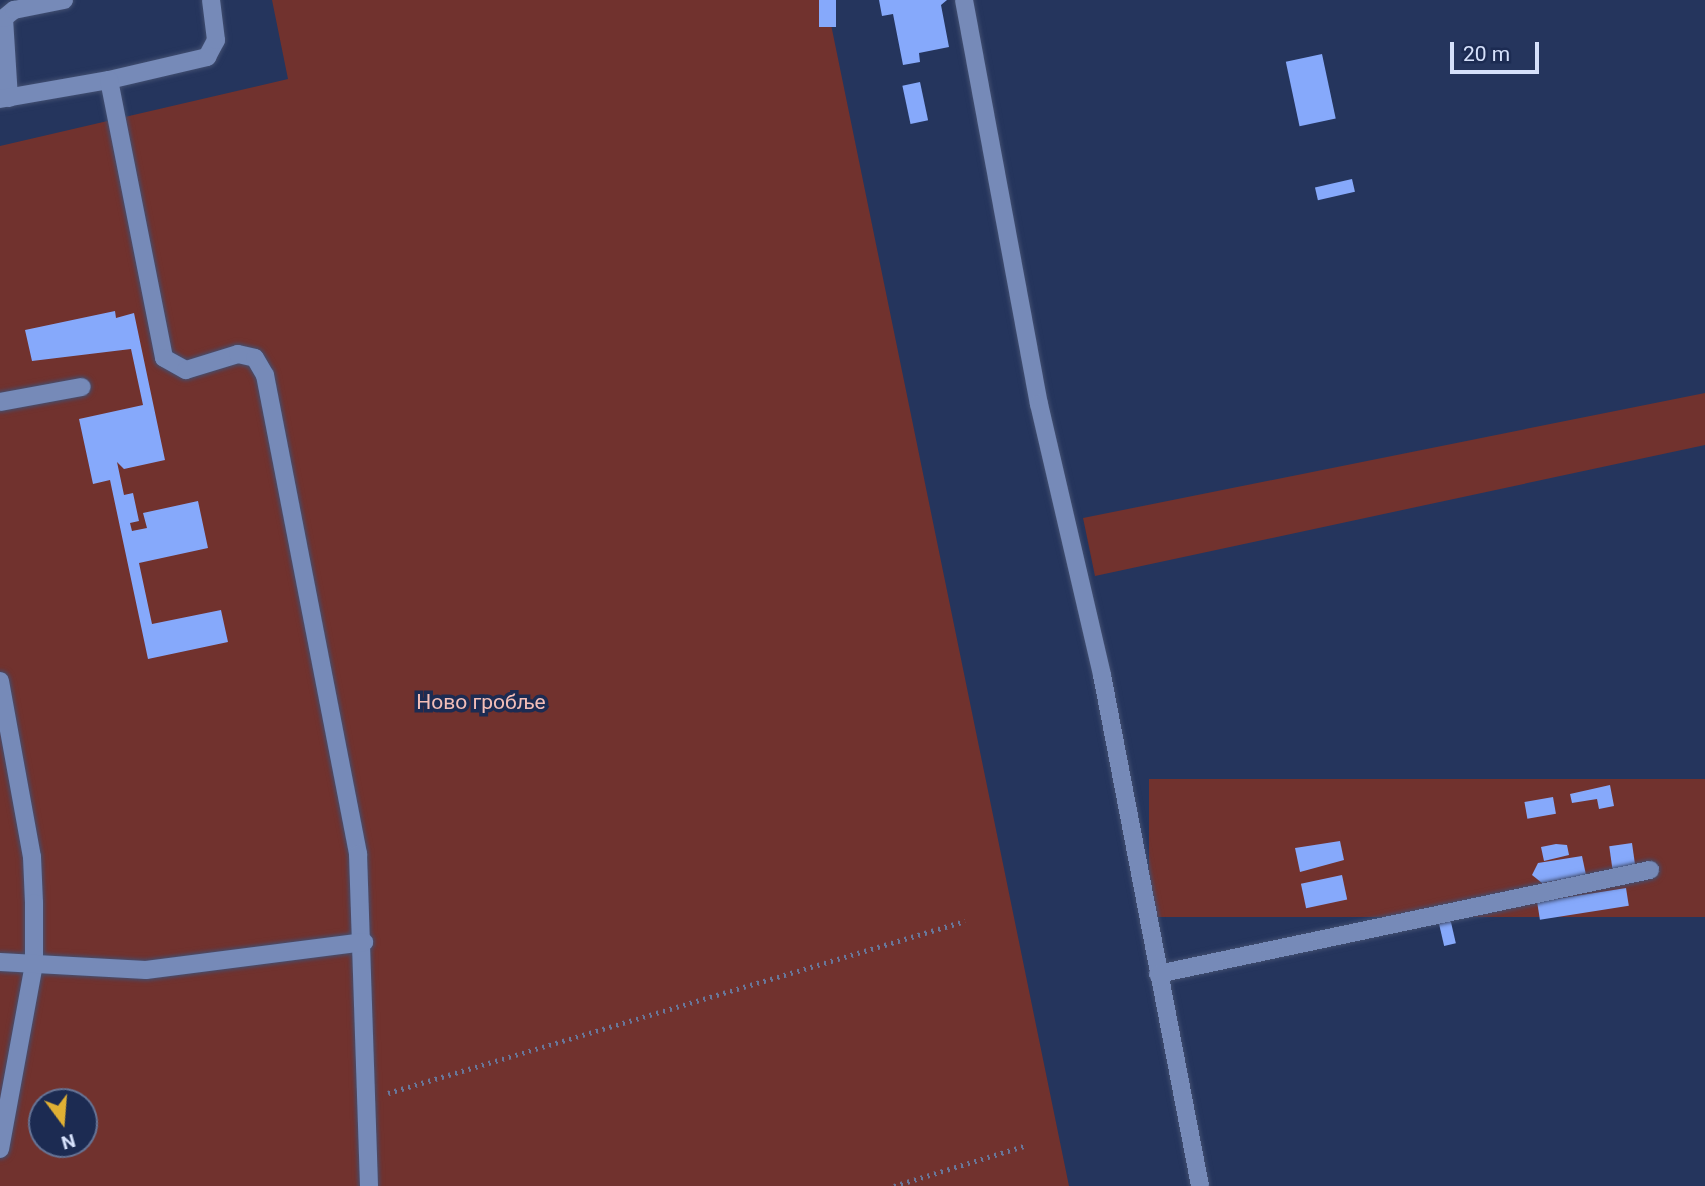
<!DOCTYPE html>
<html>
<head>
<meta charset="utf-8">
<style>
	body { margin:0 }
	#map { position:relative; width:1705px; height:1186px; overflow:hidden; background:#25355d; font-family:Roboto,sans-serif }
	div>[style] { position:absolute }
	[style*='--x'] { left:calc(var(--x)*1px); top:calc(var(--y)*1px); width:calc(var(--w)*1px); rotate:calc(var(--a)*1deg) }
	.green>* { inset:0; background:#71322e; transform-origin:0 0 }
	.building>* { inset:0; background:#86a9fb; transform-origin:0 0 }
	.path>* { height:4.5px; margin-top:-2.25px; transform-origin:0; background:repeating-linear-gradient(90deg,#69779a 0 2px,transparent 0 7px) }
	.roads { filter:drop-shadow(0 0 2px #424f71) drop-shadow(0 0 2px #424f71) }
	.lane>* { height:18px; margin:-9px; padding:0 9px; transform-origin:9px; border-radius:9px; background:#768ab8 }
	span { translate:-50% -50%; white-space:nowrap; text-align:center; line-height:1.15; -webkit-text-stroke:7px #1c2b52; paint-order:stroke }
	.park-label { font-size:21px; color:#f3beb8 }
	.north { position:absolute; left:28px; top:1088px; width:70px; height:70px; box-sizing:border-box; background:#1c2b52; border:2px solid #667496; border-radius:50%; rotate:164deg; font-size:19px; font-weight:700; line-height:28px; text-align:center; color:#d6e1fb }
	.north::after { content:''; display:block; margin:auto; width:24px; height:32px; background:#e0b034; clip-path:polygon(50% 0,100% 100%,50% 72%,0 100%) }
	.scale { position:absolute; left:1450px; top:42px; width:89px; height:32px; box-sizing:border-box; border:4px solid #d6e1fb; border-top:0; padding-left:9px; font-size:21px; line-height:24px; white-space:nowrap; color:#d6e1fb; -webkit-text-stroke:5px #1c2b52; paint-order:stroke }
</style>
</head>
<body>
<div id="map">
	<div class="green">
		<i style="clip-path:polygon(evenodd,272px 0,826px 0,1069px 1186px,0 1186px,0 146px,288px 79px,272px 0,42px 1102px,84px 1102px,84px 1144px,42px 1144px,42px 1102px)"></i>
		<i style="clip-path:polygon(1705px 393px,1705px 445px,1095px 576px,1083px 518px)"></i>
		<i style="left:1705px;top:779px;width:138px;height:556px;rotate:90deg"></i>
	</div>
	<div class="building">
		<i style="left:819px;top:0;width:17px;height:27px"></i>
		<i style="clip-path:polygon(879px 0,947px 0,941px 5px,949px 47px,919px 53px,920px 62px,903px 65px,893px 14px,882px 16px)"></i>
		<i style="left:1322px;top:54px;width:66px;height:37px;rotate:78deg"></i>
		<i style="left:920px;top:82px;width:39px;height:18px;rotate:78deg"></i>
		<i style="left:1352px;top:179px;width:13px;height:38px;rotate:77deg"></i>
		<i style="clip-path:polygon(115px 311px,116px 318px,134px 313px,165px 460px,124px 469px,117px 462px,124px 495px,133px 493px,139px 521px,130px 523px,132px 531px,147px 528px,143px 513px,198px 501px,208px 548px,139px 563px,152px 624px,221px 610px,228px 642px,148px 659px,110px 480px,93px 484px,79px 419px,143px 405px,131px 349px,32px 361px,25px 330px)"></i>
		<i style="clip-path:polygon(1610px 785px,1614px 806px,1599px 809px,1597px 799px,1572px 803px,1570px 794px)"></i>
		<i style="left:1553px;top:797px;width:17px;height:29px;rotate:80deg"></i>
		<i style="clip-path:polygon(1340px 841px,1344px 860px,1300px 872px,1295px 848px)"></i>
		<i style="left:1632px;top:843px;width:27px;height:23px;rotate:82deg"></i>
		<i style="clip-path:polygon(1556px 844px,1567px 845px,1569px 855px,1544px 861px,1541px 847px)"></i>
		<i style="clip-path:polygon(1582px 856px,1586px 875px,1542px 883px,1532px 875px,1538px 863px)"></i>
		<i style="left:1342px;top:875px;width:25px;height:42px;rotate:78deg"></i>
		<i style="left:1626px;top:888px;width:18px;height:90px;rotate:81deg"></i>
		<i style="left:1450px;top:918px;width:26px;height:12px;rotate:77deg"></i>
	</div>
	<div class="path">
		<i style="--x:388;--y:1093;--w:602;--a:-16.6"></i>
		<i style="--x:894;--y:1186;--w:136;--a:-17.1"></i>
	</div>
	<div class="roads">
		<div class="lane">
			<i style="--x:964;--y:0;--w:411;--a:79.5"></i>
			<i style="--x:1039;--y:404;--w:278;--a:76.9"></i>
			<i style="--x:1102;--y:675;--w:520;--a:79.14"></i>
			<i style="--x:109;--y:80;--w:101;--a:-13.2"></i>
			<i style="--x:207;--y:57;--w:19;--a:-62"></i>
			<i style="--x:216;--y:40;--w:40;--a:-97.1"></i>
			<i style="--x:9;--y:98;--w:80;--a:-93.6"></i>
			<i style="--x:4;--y:18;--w:13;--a:-39"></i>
			<i style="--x:14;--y:10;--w:51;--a:-11.3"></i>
			<i style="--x:0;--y:99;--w:111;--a:-9.9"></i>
			<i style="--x:109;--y:80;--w:283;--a:78.8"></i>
			<i style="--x:164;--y:358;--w:25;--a:29"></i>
			<i style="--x:186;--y:370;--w:54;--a:-17.1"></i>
			<i style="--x:238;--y:354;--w:17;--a:13"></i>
			<i style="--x:255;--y:358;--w:20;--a:60"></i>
			<i style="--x:265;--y:375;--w:488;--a:79"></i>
			<i style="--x:358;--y:854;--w:332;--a:88.1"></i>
			<i style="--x:0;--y:402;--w:83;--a:-10.4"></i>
			<i style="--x:0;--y:681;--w:179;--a:79.7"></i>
			<i style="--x:32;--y:857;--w:46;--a:87.5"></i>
			<i style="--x:34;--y:903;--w:61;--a:90"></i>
			<i style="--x:34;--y:964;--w:188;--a:100.4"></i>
			<i style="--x:0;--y:962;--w:146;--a:3.1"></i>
			<i style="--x:146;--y:970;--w:220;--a:-7.3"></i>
			<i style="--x:1158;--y:974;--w:503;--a:-11.94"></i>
		</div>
	</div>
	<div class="park-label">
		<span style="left:481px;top:702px">Ново гробље</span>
	</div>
	<div class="north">N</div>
	<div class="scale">20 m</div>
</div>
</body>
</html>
